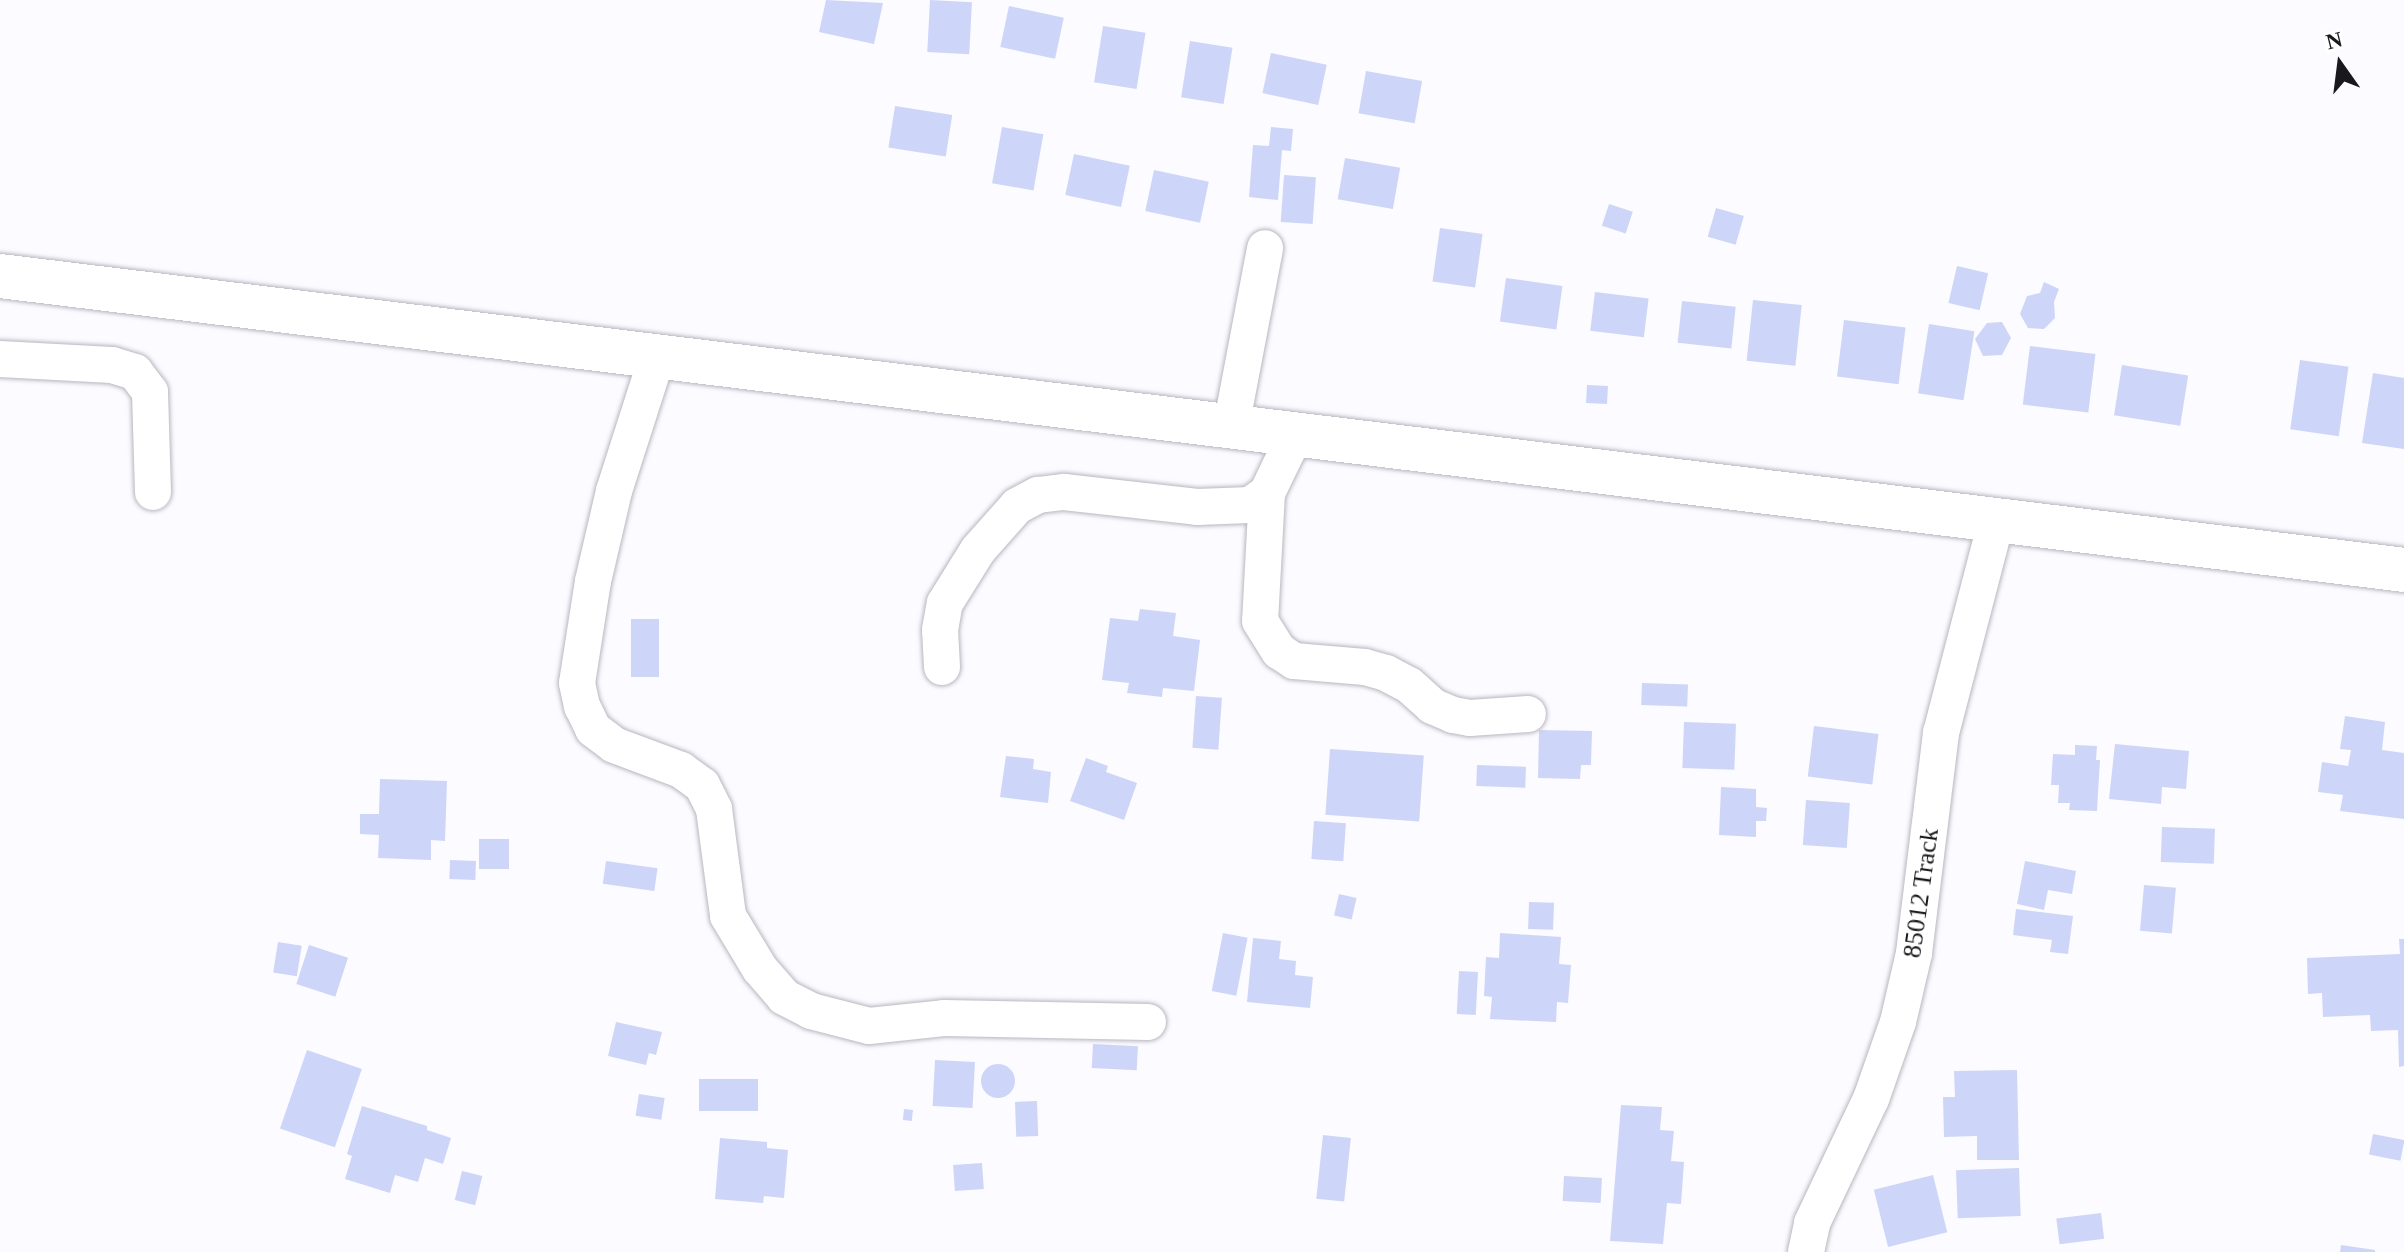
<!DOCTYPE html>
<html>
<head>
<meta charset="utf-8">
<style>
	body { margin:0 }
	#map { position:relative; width:2404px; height:1252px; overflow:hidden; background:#fcfbff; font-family:Georgia,serif }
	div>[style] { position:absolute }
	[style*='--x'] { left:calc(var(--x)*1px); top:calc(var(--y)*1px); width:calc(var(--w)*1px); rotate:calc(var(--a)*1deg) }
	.building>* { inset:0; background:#cdd6f8; transform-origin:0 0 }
	.round { border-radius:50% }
	.roads { filter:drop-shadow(0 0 2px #b8b6c0) drop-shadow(0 0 2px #b8b6c0) }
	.street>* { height:36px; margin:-18px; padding:0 18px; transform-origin:18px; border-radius:18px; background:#fff }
	.secondary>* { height:44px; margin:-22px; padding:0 22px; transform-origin:22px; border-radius:22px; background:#fff }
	span { translate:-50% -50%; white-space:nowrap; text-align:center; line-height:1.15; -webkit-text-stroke:6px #fff; paint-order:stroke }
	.street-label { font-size:26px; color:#19191c }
	.north { position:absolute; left:2300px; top:24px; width:80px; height:80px; -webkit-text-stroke:6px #fff; paint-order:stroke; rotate:346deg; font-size:22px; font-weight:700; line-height:32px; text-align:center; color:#19191c }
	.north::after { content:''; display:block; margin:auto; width:28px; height:36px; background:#19191c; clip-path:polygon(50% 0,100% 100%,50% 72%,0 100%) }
</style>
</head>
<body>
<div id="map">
	<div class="building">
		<i style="clip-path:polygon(826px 0,883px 3px,874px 44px,819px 32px)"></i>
		<i style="left:930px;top:0;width:42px;height:52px;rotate:3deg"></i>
		<i style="left:1009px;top:6px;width:56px;height:42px;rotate:12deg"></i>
		<i style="left:1103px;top:26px;width:43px;height:57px;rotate:9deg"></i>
		<i style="left:1190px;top:41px;width:43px;height:57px;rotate:9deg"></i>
		<i style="left:1271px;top:53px;width:57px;height:41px;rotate:12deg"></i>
		<i style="left:1366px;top:71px;width:57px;height:43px;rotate:10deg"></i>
		<i style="left:895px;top:106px;width:58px;height:42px;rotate:9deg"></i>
		<i style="left:1002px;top:127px;width:42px;height:57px;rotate:10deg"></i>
		<i style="clip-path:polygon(1271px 127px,1293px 129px,1291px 151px,1282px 150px,1278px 200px,1249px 197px,1253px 145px,1269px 146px)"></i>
		<i style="left:1074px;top:154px;width:57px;height:42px;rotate:12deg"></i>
		<i style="left:1345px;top:158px;width:56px;height:42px;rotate:10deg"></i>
		<i style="left:1154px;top:170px;width:56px;height:42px;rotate:12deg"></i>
		<i style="left:1284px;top:175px;width:32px;height:47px;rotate:4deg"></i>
		<i style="left:1609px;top:204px;width:25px;height:23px;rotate:18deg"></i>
		<i style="left:1716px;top:208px;width:29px;height:30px;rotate:16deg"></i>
		<i style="left:1440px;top:228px;width:43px;height:54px;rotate:8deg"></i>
		<i style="left:1957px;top:266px;width:32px;height:38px;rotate:13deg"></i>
		<i style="left:1506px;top:278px;width:57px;height:44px;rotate:8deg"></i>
		<i style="clip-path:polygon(2044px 282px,2059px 289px,2054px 302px,2055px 318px,2044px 329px,2028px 328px,2020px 314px,2027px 296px,2040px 293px)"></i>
		<i style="left:1595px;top:292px;width:54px;height:39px;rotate:7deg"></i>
		<i style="left:1753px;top:300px;width:49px;height:61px;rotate:6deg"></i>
		<i style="left:1682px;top:301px;width:54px;height:42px;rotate:6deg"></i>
		<i style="left:1844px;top:320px;width:62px;height:57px;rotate:7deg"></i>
		<i style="clip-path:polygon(2002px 322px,2011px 338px,2002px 355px,1983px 356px,1975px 339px,1987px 323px)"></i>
		<i style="left:1929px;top:324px;width:46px;height:70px;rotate:9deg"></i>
		<i style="left:2030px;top:346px;width:66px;height:59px;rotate:7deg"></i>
		<i style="left:2300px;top:360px;width:49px;height:70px;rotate:8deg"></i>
		<i style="left:2122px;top:365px;width:67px;height:51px;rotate:9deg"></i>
		<i style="clip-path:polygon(2373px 373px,2404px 378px,2404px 449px,2362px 443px)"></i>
		<i style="left:1587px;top:385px;width:21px;height:18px;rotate:3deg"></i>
		<i style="clip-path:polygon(1140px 609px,1176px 613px,1173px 636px,1200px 640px,1194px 691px,1163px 688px,1162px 697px,1127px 693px,1129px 683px,1102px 680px,1110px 618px,1138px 621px)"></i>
		<i style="left:631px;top:619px;width:28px;height:58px"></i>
		<i style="left:1642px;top:683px;width:46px;height:22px;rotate:2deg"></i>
		<i style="left:1196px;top:696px;width:26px;height:52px;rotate:4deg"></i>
		<i style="clip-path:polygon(2345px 716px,2385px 722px,2382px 750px,2404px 753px,2404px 819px,2340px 811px,2343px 795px,2318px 792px,2322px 762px,2348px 766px,2351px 750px,2340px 749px)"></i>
		<i style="left:1684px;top:722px;width:52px;height:46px;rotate:2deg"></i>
		<i style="left:1814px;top:726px;width:65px;height:51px;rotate:7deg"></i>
		<i style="clip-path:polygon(1539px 730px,1592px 731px,1591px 765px,1581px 765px,1580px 779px,1538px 778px)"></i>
		<i style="clip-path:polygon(2115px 744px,2189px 751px,2186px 789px,2162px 787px,2161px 804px,2109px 799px)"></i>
		<i style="clip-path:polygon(2075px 745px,2097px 746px,2096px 760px,2100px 760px,2097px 811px,2069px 810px,2070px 803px,2058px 803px,2059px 785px,2051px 785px,2053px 754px,2075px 755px)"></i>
		<i style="left:1330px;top:749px;width:94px;height:66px;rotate:4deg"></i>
		<i style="clip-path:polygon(1006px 756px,1034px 759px,1033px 769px,1051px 772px,1048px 803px,1000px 797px)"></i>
		<i style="clip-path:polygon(1086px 758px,1108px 766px,1106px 772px,1137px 783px,1124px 820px,1070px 801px)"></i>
		<i style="left:1477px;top:765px;width:49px;height:21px;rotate:2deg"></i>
		<i style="clip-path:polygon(380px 779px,447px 781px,445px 841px,431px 840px,431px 860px,378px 858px,379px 835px,360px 834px,360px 814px,379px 814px)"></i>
		<i style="clip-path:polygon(1721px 787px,1756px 789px,1756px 807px,1767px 808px,1766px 821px,1756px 821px,1756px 837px,1719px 835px)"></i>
		<i style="left:1806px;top:800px;width:44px;height:45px;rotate:4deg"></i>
		<i style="left:1314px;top:821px;width:32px;height:38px;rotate:4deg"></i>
		<i style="left:2162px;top:827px;width:53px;height:35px;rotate:2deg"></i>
		<i style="left:479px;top:839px;width:30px;height:30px"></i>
		<i style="left:450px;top:860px;width:26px;height:19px;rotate:2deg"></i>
		<i style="left:606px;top:861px;width:52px;height:23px;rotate:8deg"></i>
		<i style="clip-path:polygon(2025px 861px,2076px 871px,2072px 894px,2048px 890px,2044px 910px,2017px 904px)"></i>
		<i style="left:2144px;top:885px;width:32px;height:46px;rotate:5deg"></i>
		<i style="left:1339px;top:894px;width:18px;height:22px;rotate:13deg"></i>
		<i style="left:1529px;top:902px;width:25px;height:27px;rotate:2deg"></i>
		<i style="clip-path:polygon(2016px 909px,2073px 916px,2068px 954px,2050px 952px,2052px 940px,2013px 935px)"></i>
		<i style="left:1223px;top:933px;width:25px;height:59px;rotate:11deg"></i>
		<i style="clip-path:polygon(1500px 933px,1561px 937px,1559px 964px,1571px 965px,1568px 1003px,1557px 1002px,1556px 1022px,1490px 1019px,1492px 997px,1484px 996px,1486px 957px,1499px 958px)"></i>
		<i style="clip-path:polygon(1253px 938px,1281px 941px,1279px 959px,1296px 961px,1295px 975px,1313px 977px,1310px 1008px,1247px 1002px)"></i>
		<i style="clip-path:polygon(2399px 939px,2404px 939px,2404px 1066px,2399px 1067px,2398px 1030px,2371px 1031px,2370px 1015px,2323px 1017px,2322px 993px,2308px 994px,2307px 958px,2400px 954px)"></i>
		<i style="left:278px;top:942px;width:24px;height:31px;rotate:9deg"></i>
		<i style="left:309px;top:945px;width:41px;height:41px;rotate:18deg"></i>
		<i style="left:1459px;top:971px;width:19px;height:43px;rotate:3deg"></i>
		<i style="clip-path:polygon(616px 1022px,662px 1032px,656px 1055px,649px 1053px,646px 1065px,608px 1056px)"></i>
		<i style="left:1093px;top:1044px;width:45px;height:24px;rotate:3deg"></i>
		<i style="left:307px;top:1050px;width:58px;height:83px;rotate:19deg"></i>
		<i style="left:935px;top:1060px;width:40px;height:46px;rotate:3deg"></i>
		<i class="round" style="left:981px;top:1064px;width:34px;height:34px"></i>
		<i style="clip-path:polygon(2017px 1070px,2019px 1160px,1977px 1160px,1977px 1136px,1944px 1137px,1943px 1097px,1955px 1097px,1954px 1071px)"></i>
		<i style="left:699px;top:1079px;width:59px;height:32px"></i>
		<i style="left:639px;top:1094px;width:26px;height:22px;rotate:9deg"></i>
		<i style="left:1037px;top:1101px;width:35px;height:22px;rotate:88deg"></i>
		<i style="clip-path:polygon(1621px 1105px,1662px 1107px,1660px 1130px,1674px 1131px,1671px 1161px,1684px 1162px,1681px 1204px,1667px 1203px,1663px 1244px,1610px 1241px)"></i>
		<i style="clip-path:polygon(362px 1106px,427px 1126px,427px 1130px,451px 1138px,443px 1164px,425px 1158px,418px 1182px,395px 1175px,390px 1193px,345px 1179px,352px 1156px,347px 1154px)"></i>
		<i style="left:904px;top:1109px;width:9px;height:11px;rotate:6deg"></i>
		<i style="left:2373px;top:1134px;width:32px;height:21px;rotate:11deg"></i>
		<i style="left:1323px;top:1135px;width:28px;height:64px;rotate:6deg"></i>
		<i style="clip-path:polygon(720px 1138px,767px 1142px,767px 1148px,788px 1150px,784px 1198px,764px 1196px,763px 1203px,715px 1199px)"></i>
		<i style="left:982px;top:1163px;width:26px;height:29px;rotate:86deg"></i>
		<i style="left:2019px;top:1168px;width:48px;height:63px;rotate:88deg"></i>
		<i style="left:462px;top:1171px;width:21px;height:30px;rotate:14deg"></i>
		<i style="left:1933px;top:1175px;width:59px;height:61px;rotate:76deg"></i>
		<i style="left:1564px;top:1176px;width:38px;height:25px;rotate:3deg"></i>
		<i style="left:2101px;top:1213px;width:26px;height:45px;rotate:83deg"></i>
		<i style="clip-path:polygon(2341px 1245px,2375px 1250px,2375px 1252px,2340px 1252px)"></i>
	</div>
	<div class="roads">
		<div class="street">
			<i style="--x:657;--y:357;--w:141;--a:107.8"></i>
			<i style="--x:614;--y:491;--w:92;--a:103.1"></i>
			<i style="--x:593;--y:581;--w:103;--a:98.9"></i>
			<i style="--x:577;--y:683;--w:24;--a:78"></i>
			<i style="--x:582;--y:706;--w:25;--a:64"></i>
			<i style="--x:593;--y:729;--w:26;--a:37"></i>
			<i style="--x:614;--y:745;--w:72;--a:20.5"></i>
			<i style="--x:681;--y:770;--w:26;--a:36"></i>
			<i style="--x:702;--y:785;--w:27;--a:63"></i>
			<i style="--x:714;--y:809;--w:108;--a:82.5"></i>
			<i style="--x:728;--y:916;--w:62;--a:58.9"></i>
			<i style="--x:760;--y:969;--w:37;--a:49"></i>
			<i style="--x:784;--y:997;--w:30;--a:27"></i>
			<i style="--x:811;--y:1011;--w:60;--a:14.5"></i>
			<i style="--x:869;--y:1026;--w:75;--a:-6.1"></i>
			<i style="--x:944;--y:1018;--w:204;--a:1.1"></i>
			<i style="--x:0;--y:359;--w:112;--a:3.1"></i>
			<i style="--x:112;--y:365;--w:24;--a:17"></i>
			<i style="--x:135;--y:372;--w:25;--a:53"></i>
			<i style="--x:150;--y:392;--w:100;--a:88.3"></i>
			<i style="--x:1231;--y:427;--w:182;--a:-79.2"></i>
			<i style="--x:1267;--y:493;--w:128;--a:93.1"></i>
			<i style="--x:1260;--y:621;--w:36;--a:58"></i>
			<i style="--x:1279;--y:651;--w:18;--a:34"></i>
			<i style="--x:1294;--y:661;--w:71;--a:4.8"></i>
			<i style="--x:1365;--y:667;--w:22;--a:16"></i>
			<i style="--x:1386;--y:673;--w:26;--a:28"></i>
			<i style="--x:1409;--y:685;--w:31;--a:42"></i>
			<i style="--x:1432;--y:706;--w:23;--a:23"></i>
			<i style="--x:1453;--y:715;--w:17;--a:10"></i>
			<i style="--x:1470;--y:718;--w:58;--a:-3.9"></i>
			<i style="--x:942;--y:667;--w:37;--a:-93"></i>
			<i style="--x:940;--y:630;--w:27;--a:-80"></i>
			<i style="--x:945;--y:603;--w:62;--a:-58.1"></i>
			<i style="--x:978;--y:550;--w:59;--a:-48.4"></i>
			<i style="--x:1017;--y:506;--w:24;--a:-28"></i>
			<i style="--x:1038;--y:495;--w:26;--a:-7"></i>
			<i style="--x:1064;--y:492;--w:134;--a:6.4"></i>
			<i style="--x:1197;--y:507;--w:53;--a:-2.2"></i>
			<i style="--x:1250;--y:505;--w:21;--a:-35"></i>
			<i style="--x:1267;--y:493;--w:64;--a:-64.2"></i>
			<i style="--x:1806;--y:1252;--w:30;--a:-78"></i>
			<i style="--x:1812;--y:1223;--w:137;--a:-64.6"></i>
			<i style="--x:1871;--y:1099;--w:82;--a:-70.7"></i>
			<i style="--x:1898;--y:1022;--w:71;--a:-76.9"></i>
			<i style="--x:1914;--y:953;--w:222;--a:-83"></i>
			<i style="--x:1941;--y:733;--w:218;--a:-75.4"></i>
		</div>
		<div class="secondary">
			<i style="--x:0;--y:276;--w:2422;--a:6.97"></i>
		</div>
	</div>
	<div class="street-label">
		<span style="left:1921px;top:893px;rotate:-82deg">85012 Track</span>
	</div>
	<div class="north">N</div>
</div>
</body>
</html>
